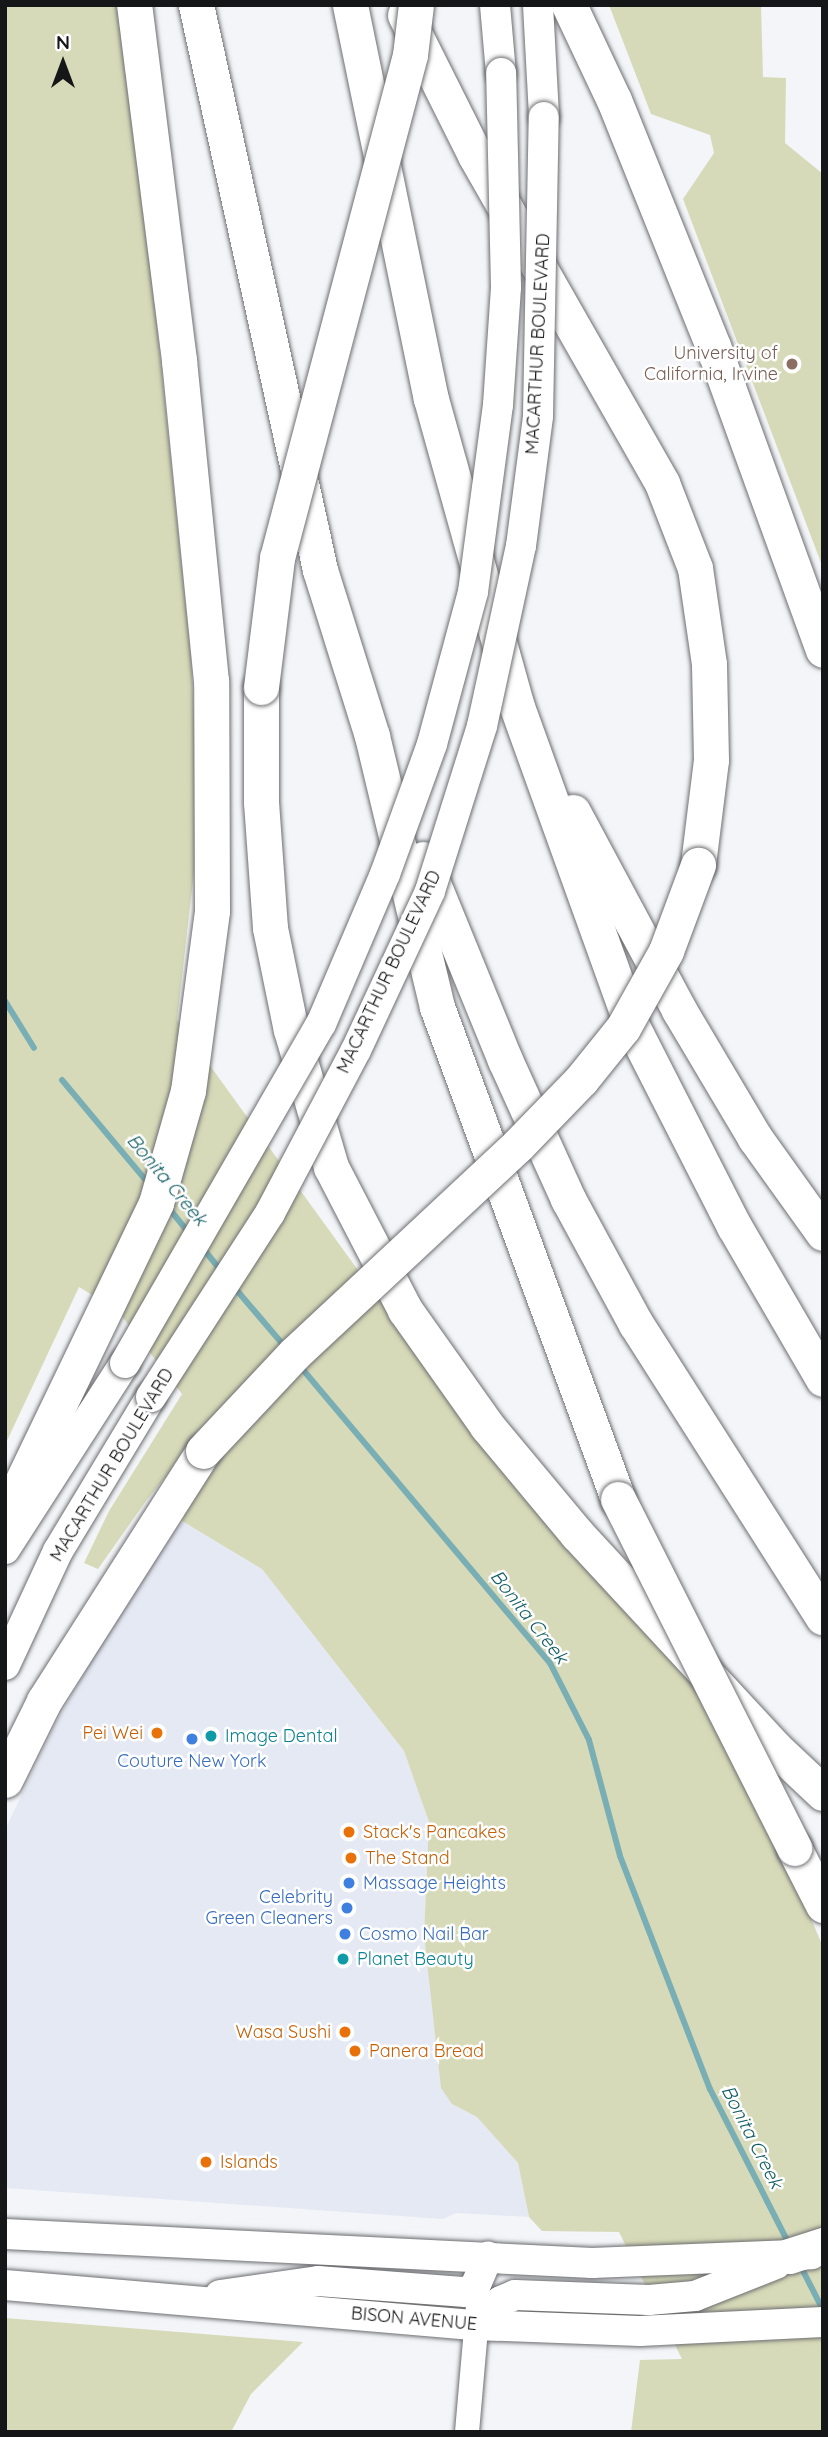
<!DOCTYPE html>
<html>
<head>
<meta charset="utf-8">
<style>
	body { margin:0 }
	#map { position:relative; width:828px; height:2437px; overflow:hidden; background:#f3f5f8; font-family:Quicksand,sans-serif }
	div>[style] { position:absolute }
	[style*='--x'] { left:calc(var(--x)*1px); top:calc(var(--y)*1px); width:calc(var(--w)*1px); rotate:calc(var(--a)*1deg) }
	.built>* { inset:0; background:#e5e9f4 }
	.green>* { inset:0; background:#d7dab8 }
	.stream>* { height:6px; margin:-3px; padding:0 3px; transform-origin:3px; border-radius:3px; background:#78aeb4 }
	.roads { filter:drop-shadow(0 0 2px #6d6e71) drop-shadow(0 0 2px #6d6e71) }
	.minor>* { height:24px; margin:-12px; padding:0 12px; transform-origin:12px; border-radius:12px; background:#fff }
	.major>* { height:30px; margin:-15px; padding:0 15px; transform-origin:15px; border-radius:15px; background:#fff }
	.highway>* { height:35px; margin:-17.5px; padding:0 17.5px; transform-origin:17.5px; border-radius:17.5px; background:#fff }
	.bridges { filter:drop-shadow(0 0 2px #6d6e71) drop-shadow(0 0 2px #6d6e71) }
	.major-bridge>* { height:30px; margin:-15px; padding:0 15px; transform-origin:15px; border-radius:15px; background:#fff }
	.highway-bridge>* { height:35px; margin:-17.5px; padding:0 17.5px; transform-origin:17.5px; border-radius:17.5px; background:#fff }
	.dots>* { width:19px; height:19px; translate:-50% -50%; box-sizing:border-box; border:4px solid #fff; border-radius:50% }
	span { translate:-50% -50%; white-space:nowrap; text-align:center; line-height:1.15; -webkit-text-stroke:5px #fff; paint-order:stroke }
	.street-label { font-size:18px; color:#151617 }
	.education-label { font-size:18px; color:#785e54 }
	.right { translate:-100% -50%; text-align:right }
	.food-label { font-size:18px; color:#c56008 }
	.left { translate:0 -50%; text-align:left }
	.culture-label { font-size:18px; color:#0d838f }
	.shop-label { font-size:18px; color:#366cbe }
	.water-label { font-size:19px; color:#125d64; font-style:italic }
	.frame { position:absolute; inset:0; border:7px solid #151617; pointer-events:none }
	.north { position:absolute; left:28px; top:28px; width:70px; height:70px; -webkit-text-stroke:5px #fff; paint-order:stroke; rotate:0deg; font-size:19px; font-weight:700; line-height:28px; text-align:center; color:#151617 }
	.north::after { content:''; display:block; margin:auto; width:24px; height:32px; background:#151617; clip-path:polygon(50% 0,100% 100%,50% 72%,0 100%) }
</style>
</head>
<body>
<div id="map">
	<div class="built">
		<i style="clip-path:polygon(182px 1521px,262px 1569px,404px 1751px,429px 1822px,424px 1935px,452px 2104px,477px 2117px,518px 2163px,529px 2217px,456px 2213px,443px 2219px,5px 2188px,5px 1830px,56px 1723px,108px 1631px)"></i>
	</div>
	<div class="green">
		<i style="clip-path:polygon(5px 5px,124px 5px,191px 657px,197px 787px,194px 872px,177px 1020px,520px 1494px,702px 1696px,781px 1847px,823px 1947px,823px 2432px,631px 2432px,640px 2360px,682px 2359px,619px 2232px,542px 2231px,529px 2217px,518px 2163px,477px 2117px,452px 2104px,441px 2088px,424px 1935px,429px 1822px,404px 1751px,262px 1569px,182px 1521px,192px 1494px,236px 1441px,211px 1421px,146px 1501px,98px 1569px,84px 1563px,109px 1511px,182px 1394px,117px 1310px,79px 1287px,5px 1445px)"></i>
		<i style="clip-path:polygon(609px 5px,761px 5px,763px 77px,786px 78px,785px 143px,823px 174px,823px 568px,683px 199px,714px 153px,710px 135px,651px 114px)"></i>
		<i style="clip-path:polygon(5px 2318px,303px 2342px,251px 2394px,231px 2432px,5px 2432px)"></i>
	</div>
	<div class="stream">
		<i style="--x:5;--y:1001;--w:55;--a:58.3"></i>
		<i style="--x:62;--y:1080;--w:136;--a:50.1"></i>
		<i style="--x:167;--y:1206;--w:35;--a:51"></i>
		<i style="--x:201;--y:1246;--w:35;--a:51"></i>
		<i style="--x:234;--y:1287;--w:80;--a:49.6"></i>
		<i style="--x:299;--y:1365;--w:390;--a:49.9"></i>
		<i style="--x:550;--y:1663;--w:86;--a:63.1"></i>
		<i style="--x:589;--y:1740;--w:120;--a:75"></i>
		<i style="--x:620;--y:1856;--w:250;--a:68.9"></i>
		<i style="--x:710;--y:2089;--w:176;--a:63"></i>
		<i style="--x:800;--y:2265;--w:51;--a:62.9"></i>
	</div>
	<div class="roads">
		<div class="minor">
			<i style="--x:467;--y:2432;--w:125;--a:-85"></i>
		</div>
		<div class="major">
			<i style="--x:495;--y:5;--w:68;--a:85"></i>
			<i style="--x:538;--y:5;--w:112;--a:86.9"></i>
			<i style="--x:5;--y:1549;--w:221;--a:-57.2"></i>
			<i style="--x:5;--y:1665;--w:126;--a:-65.1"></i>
			<i style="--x:58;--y:1551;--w:180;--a:-58.9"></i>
			<i style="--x:5;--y:2234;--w:588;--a:2.83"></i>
			<i style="--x:592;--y:2263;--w:220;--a:-2.3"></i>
			<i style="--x:5;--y:2285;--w:472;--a:4.9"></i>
			<i style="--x:475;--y:2325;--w:165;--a:2.1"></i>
			<i style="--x:640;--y:2331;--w:183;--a:-2.8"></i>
			<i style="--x:220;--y:2295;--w:99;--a:-8.1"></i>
			<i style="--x:318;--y:2281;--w:148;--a:4.3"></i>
			<i style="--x:466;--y:2292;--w:10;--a:-29"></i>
			<i style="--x:475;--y:2287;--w:33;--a:-67"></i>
			<i style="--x:475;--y:2325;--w:35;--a:-43"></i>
			<i style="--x:501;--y:2301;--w:15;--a:-23"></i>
			<i style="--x:515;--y:2295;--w:134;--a:2.1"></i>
			<i style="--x:649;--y:2300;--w:46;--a:-5"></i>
			<i style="--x:695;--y:2296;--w:87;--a:-21.6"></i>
		</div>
		<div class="highway">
			<i style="--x:196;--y:5;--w:578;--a:77.62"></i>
			<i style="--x:320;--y:570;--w:174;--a:72.6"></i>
			<i style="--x:372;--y:736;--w:279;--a:76.5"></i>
			<i style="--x:437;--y:1007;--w:524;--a:69.8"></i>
			<i style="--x:350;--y:5;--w:402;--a:78.4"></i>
			<i style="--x:431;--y:399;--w:317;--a:74.4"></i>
			<i style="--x:516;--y:704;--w:340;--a:70.2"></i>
			<i style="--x:631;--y:1024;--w:227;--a:63"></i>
			<i style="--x:734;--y:1226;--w:177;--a:59.8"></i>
			<i style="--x:569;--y:5;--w:105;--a:64.7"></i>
			<i style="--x:614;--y:100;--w:265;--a:68.1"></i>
			<i style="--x:713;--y:346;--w:323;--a:70.1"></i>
			<i style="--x:405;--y:15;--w:157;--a:63.4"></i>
			<i style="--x:475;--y:155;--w:378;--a:60.3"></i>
			<i style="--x:662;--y:483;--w:91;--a:68.8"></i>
			<i style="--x:695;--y:568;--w:97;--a:81.7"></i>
			<i style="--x:709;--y:664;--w:96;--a:88.8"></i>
			<i style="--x:711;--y:760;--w:106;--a:97.1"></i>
			<i style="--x:261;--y:687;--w:115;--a:90"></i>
			<i style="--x:261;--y:802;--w:126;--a:85.9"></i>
			<i style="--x:270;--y:928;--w:104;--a:78.4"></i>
			<i style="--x:291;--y:1030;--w:143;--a:73.7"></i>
			<i style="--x:331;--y:1167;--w:161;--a:62.6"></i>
			<i style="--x:405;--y:1310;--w:142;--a:54.7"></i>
			<i style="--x:487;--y:1426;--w:141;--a:50.2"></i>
			<i style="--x:577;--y:1534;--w:292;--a:47.2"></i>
			<i style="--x:775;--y:1748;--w:66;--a:43.2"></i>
			<i style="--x:573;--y:812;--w:225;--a:61.8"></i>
			<i style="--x:679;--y:1010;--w:149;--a:59.3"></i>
			<i style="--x:755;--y:1138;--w:117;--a:54.4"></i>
			<i style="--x:423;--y:859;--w:217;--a:67.8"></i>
			<i style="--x:505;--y:1060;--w:153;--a:65.6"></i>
			<i style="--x:568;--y:1199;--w:142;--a:61.5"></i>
			<i style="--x:636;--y:1324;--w:348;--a:57.5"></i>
			<i style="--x:5;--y:1517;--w:348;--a:-64.3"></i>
			<i style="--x:156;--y:1203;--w:116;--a:-74.1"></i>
			<i style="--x:188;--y:1091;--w:182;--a:-82.4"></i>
			<i style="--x:212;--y:911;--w:230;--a:-90.2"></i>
			<i style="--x:211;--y:681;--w:323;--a:-95.7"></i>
			<i style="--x:179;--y:360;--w:358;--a:-97.2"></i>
			<i style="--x:5;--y:1780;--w:88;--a:-63.7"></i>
			<i style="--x:44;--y:1701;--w:296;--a:-57.5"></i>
			<i style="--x:794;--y:1848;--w:64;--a:63"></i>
			<i style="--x:789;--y:2256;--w:36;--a:-18"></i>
		</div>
	</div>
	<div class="bridges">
		<div class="major-bridge">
			<i style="--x:125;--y:1363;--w:392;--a:-60"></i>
			<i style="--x:321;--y:1024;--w:163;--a:-66.9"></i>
			<i style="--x:385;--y:874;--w:138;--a:-70.1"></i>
			<i style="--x:432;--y:744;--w:157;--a:-74.9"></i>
			<i style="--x:473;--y:592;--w:189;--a:-82.4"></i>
			<i style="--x:498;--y:405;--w:118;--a:-86.1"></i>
			<i style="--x:506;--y:287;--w:214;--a:-91.3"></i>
			<i style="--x:151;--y:1397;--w:219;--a:-57.1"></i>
			<i style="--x:270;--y:1213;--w:184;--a:-62.2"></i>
			<i style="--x:356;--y:1050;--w:175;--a:-65"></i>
			<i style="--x:430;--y:891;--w:173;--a:-72.5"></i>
			<i style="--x:482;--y:726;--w:184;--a:-77.8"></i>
			<i style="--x:521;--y:546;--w:131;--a:-82.5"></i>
			<i style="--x:538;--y:416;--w:299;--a:-88.9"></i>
		</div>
		<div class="highway-bridge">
			<i style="--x:261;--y:687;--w:130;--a:-82.9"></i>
			<i style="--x:277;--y:558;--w:520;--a:-75.19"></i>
			<i style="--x:410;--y:55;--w:50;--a:-83.2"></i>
			<i style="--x:203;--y:1451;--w:133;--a:-46.8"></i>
			<i style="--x:294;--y:1354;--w:306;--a:-43"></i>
			<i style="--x:518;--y:1145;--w:91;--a:-45.9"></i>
			<i style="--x:581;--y:1080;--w:67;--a:-51.1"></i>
			<i style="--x:623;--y:1028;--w:88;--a:-60.8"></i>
			<i style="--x:666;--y:951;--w:92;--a:-69.6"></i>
			<i style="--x:618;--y:1499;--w:391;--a:63.2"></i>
		</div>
	</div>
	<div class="dots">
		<i style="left:792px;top:364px;background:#8d6e63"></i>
		<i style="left:157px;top:1733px;background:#e8710a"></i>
		<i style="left:211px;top:1736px;background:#0f9aa8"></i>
		<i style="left:192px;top:1739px;background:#3f7fe0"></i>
		<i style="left:349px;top:1832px;background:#e8710a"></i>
		<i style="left:351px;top:1858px;background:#e8710a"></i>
		<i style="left:349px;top:1883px;background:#3f7fe0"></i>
		<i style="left:347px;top:1908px;background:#3f7fe0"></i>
		<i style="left:345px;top:1934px;background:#3f7fe0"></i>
		<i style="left:343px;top:1959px;background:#0f9aa8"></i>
		<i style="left:345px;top:2032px;background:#e8710a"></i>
		<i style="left:355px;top:2051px;background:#e8710a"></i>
		<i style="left:206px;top:2162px;background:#e8710a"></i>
	</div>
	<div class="street-label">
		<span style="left:538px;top:344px;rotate:-87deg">MACARTHUR BOULEVARD</span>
		<span style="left:389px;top:972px;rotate:-65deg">MACARTHUR BOULEVARD</span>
		<span style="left:112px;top:1465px;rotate:-59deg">MACARTHUR BOULEVARD</span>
		<span style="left:414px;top:2319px;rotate:5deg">BISON AVENUE</span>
	</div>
	<div class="education-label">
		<span class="right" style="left:778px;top:364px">University of<br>California, Irvine</span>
	</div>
	<div class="food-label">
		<span class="right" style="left:143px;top:1733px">Pei Wei</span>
		<span class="left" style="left:363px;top:1832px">Stack's Pancakes</span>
		<span class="left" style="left:365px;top:1858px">The Stand</span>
		<span class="right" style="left:331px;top:2032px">Wasa Sushi</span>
		<span class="left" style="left:369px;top:2051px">Panera Bread</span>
		<span class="left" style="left:220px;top:2162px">Islands</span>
	</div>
	<div class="culture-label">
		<span class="left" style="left:225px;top:1736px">Image Dental</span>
		<span class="left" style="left:357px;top:1959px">Planet Beauty</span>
	</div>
	<div class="shop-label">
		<span style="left:192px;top:1761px">Couture New York</span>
		<span class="left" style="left:363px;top:1883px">Massage Heights</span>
		<span class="right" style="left:333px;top:1908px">Celebrity<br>Green Cleaners</span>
		<span class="left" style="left:359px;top:1934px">Cosmo Nail Bar</span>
	</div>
	<div class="water-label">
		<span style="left:167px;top:1180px;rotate:50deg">Bonita Creek</span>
		<span style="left:529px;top:1617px;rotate:52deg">Bonita Creek</span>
		<span style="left:752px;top:2137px;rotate:63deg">Bonita Creek</span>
	</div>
	<div class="frame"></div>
	<div class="north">N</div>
</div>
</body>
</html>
